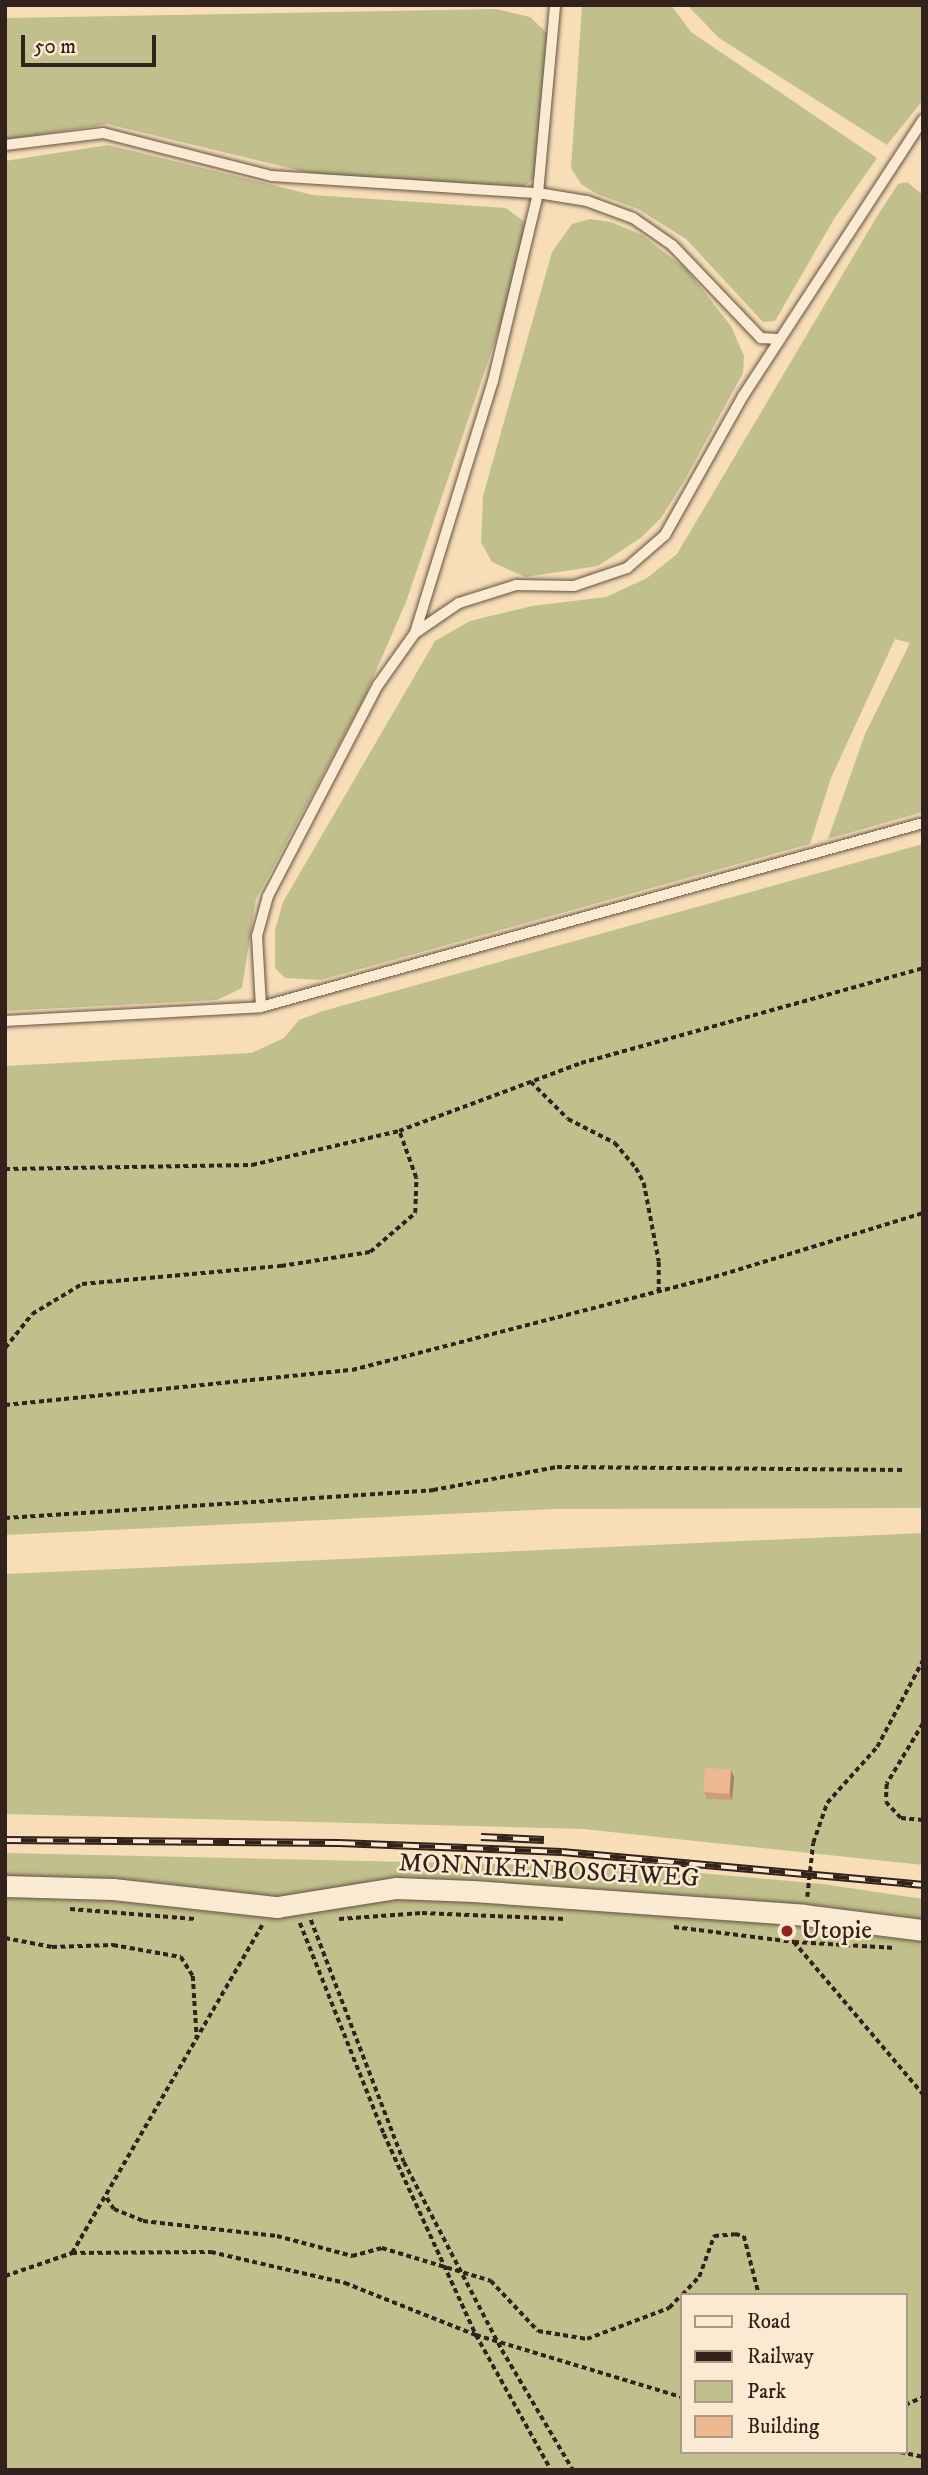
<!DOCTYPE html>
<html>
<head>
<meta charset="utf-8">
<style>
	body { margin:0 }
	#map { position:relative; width:928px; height:2475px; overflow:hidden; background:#f7deb8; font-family:"IM FELL DW Pica",serif }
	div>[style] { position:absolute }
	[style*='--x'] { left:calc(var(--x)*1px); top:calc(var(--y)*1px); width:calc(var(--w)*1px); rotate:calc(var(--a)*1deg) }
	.green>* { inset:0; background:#c1c08c }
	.path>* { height:3.5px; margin-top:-1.75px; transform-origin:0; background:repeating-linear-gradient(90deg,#33221b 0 5px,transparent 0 8.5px) }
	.roads { filter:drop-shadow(0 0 2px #645142) drop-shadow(0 0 2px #645142) }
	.lane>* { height:10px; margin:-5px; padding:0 5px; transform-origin:5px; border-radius:5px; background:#faead1 }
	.street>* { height:21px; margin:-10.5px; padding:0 10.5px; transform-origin:10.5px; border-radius:10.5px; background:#faead1 }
	.rail>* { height:8px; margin-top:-4px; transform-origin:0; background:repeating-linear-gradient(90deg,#faead1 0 16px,#33221b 0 32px); box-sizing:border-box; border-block:2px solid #33221b }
	.wall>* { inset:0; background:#cc9e7c }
	.shaded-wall>* { inset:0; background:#a68165 }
	.building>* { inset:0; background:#edb890; transform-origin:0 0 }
	.dots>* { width:19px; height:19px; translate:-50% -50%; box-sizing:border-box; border:4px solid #faead1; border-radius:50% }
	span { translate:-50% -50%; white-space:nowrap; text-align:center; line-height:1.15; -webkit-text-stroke:5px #faead1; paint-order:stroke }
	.street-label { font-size:26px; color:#33221b }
	.poi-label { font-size:26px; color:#33221b }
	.left { translate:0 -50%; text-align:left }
	.frame { position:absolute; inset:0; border:7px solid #33221b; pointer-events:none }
	.legend { position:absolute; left:680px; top:2293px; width:228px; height:161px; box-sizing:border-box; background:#faead1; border:2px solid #aa9a88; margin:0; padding:9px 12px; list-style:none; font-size:21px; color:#33221b }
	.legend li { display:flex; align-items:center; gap:14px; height:35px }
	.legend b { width:35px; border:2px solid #aa9a88 }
	.scale { position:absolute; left:21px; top:35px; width:135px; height:32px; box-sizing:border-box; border:4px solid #33221b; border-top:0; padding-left:9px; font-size:21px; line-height:24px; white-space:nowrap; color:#33221b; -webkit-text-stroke:5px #faead1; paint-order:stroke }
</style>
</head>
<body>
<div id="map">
	<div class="green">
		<i style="clip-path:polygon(582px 5px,671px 5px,691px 32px,877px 158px,834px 219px,775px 321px,763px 322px,686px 239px,638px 209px,597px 194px,581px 184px,571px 168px)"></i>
		<i style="clip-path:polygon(687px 5px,923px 5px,923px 100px,887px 145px,719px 38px)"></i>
		<i style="clip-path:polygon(497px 9px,530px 17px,550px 36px,555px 51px,547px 154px,542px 173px,523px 187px,318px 175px,107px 124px,5px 140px,5px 18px)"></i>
		<i style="clip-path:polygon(108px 145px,313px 195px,506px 208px,527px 224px,523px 259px,406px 602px,365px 696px,256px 899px,242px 988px,217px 1000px,5px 1011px,5px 161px)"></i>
		<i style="clip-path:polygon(907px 182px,923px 195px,923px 812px,828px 839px,865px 734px,910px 643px,895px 639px,831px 778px,810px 844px,321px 980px,285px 978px,275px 968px,275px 930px,283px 902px,435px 641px,470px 621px,532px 606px,606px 597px,647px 578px,677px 554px,879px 213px,898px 184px)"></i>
		<i style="clip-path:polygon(590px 219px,611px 222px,642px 235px,687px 270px,731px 326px,744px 356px,743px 373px,683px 483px,661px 518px,642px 537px,598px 566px,525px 577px,492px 562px,481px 542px,483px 496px,552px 252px,572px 224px)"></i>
		<i style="clip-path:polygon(923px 844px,923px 1508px,553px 1509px,5px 1535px,5px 1066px,251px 1053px,284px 1038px,299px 1020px,323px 1011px)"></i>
		<i style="clip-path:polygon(923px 1533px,923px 1865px,583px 1829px,5px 1814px,5px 1574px)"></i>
		<i style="clip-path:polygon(evenodd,5px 1853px,633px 1867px,823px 1884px,923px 1899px,923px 2470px,5px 2470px,5px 1853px,681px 2295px,905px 2295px,905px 2452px,681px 2452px,681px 2295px)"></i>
	</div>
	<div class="path">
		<i style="--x:531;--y:1082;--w:52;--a:45"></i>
		<i style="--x:568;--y:1119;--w:53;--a:27.1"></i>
		<i style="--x:615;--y:1143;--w:33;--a:50"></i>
		<i style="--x:636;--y:1168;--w:17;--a:62"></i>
		<i style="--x:644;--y:1183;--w:80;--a:79.2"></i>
		<i style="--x:659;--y:1262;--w:29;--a:90"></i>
		<i style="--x:5;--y:1169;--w:247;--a:-0.9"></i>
		<i style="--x:252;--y:1165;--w:151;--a:-13"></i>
		<i style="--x:399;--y:1131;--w:194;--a:-20.5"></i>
		<i style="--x:581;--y:1063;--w:355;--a:-15.5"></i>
		<i style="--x:5;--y:1348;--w:43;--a:-51.5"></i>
		<i style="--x:32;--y:1314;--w:58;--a:-31"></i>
		<i style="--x:82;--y:1284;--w:200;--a:-5.2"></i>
		<i style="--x:281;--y:1266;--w:90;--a:-8.9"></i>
		<i style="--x:370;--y:1252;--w:60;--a:-40.9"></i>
		<i style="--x:415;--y:1213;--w:35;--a:-88"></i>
		<i style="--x:416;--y:1178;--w:50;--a:-109.9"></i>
		<i style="--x:5;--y:1405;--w:349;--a:-5.8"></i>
		<i style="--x:352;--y:1370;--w:374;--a:-14.4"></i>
		<i style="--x:714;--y:1277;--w:219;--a:-17"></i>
		<i style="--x:5;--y:1518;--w:429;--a:-3.7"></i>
		<i style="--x:433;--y:1490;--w:126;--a:-10.5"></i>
		<i style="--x:557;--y:1467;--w:347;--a:0.5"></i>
		<i style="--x:923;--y:1724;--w:70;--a:121"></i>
		<i style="--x:887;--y:1784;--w:18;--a:93"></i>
		<i style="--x:886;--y:1802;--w:22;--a:47"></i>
		<i style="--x:901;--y:1818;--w:22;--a:5"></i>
		<i style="--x:807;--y:1897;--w:54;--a:-83.7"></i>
		<i style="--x:813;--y:1843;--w:42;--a:-70.7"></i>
		<i style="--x:827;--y:1803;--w:75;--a:-48.2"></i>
		<i style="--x:877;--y:1747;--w:98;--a:-62.1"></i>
		<i style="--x:70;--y:1909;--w:125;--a:4.6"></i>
		<i style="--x:339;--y:1919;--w:83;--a:-4.1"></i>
		<i style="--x:422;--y:1913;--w:143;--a:2.4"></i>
		<i style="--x:311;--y:1920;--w:259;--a:69"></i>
		<i style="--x:404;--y:2162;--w:212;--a:62.5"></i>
		<i style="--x:502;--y:2350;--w:139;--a:59.4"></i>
		<i style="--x:300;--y:1923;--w:227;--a:68.3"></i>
		<i style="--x:384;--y:2134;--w:221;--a:65.4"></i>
		<i style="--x:476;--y:2335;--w:154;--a:60.9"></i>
		<i style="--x:674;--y:1927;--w:121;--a:7.1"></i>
		<i style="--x:794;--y:1942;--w:102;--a:3.4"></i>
		<i style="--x:5;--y:1938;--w:48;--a:10.8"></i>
		<i style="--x:52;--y:1947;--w:61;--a:-1.9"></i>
		<i style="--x:113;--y:1945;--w:69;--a:10"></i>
		<i style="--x:181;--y:1957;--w:22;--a:58"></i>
		<i style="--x:193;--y:1976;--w:63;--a:86.4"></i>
		<i style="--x:794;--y:1942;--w:199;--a:49.7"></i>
		<i style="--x:107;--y:2198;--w:13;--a:58"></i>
		<i style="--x:114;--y:2209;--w:31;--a:22"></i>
		<i style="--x:143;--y:2221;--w:135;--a:6.4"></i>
		<i style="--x:277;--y:2236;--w:78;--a:14.9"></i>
		<i style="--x:352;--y:2256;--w:31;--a:-15"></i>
		<i style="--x:382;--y:2248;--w:114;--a:16.8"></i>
		<i style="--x:491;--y:2281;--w:69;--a:46.8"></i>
		<i style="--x:538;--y:2331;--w:50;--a:9.3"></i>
		<i style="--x:587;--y:2339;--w:88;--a:-20.7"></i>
		<i style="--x:669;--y:2308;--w:18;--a:-47"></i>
		<i style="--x:72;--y:2253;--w:379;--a:-59.9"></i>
		<i style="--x:5;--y:2276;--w:71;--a:-18.9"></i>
		<i style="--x:72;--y:2253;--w:139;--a:-0.4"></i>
		<i style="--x:211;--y:2252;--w:138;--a:13"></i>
		<i style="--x:345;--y:2283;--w:141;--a:21.7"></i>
		<i style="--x:476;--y:2335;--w:214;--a:16.8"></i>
		<i style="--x:682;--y:2295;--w:25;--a:-47"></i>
		<i style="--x:699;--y:2277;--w:44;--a:-69.9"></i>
		<i style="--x:714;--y:2236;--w:21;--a:-5"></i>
		<i style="--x:735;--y:2234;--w:9;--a:13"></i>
		<i style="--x:744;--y:2236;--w:61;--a:75.7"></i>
		<i style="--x:905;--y:2405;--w:20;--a:-24"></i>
		<i style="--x:900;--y:2452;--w:24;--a:12"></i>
	</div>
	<div class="roads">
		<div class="lane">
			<i style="--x:5;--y:145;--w:99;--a:-7"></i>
			<i style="--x:103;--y:133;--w:174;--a:14.3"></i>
			<i style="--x:272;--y:176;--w:267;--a:3.7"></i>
			<i style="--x:538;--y:193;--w:50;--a:9.3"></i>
			<i style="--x:587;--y:201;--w:49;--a:20.3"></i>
			<i style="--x:633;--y:218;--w:47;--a:34.7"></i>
			<i style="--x:672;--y:245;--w:129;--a:46.3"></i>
			<i style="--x:761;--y:338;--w:17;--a:3"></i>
			<i style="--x:415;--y:633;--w:264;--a:-72.8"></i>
			<i style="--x:493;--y:381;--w:193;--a:-76.5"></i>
			<i style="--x:538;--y:193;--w:189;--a:-84.8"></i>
			<i style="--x:261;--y:1007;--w:71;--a:-93.2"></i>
			<i style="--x:257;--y:936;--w:41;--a:-74.6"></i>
			<i style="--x:268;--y:896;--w:238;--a:-62.5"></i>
			<i style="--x:378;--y:685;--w:64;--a:-54.6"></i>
			<i style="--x:415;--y:633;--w:53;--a:-34.3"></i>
			<i style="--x:459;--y:603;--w:60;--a:-17.5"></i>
			<i style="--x:516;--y:585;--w:58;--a:1"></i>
			<i style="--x:574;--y:586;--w:56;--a:-18.8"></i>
			<i style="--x:627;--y:568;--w:50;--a:-41"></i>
			<i style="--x:665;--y:535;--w:159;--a:-60.7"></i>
			<i style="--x:743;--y:396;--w:330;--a:-56.9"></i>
			<i style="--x:5;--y:1021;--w:256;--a:-3.1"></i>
			<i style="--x:261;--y:1007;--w:687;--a:-15.53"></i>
		</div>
		<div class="street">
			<i style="--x:5;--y:1886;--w:108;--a:1.6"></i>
			<i style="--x:113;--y:1889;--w:165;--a:6.3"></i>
			<i style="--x:277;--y:1907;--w:121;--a:-9.1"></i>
			<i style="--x:396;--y:1888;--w:77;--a:2.2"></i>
			<i style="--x:473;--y:1891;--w:332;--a:4.1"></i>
			<i style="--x:804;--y:1915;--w:120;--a:7.2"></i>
		</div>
	</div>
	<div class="rail">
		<i style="--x:481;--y:1837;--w:63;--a:2.7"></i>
		<i style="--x:5;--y:1840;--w:334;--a:0.5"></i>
		<i style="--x:339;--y:1843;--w:223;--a:2.3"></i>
		<i style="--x:562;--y:1852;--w:363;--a:5.2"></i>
	</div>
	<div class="wall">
		<i style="clip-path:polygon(731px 1770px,734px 1777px,732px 1800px,707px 1799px,704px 1792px)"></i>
	</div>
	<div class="shaded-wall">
		<i style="clip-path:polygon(731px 1770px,734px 1777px,732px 1800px,730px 1793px)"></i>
	</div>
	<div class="building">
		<i style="left:705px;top:1768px;width:26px;height:24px;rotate:4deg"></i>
	</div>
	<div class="dots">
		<i style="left:787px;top:1931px;background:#8f2418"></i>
	</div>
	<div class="street-label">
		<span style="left:549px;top:1871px;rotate:3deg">MONNIKENBOSCHWEG</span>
	</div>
	<div class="poi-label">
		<span class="left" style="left:801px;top:1931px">Utopie</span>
	</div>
	<div class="frame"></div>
	<ul class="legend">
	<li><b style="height:9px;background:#faead1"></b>Road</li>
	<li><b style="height:9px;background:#33221b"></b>Railway</li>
	<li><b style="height:19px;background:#c1c08c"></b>Park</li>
	<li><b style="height:19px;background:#edb890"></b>Building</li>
	</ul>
	<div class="scale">50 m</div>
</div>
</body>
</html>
